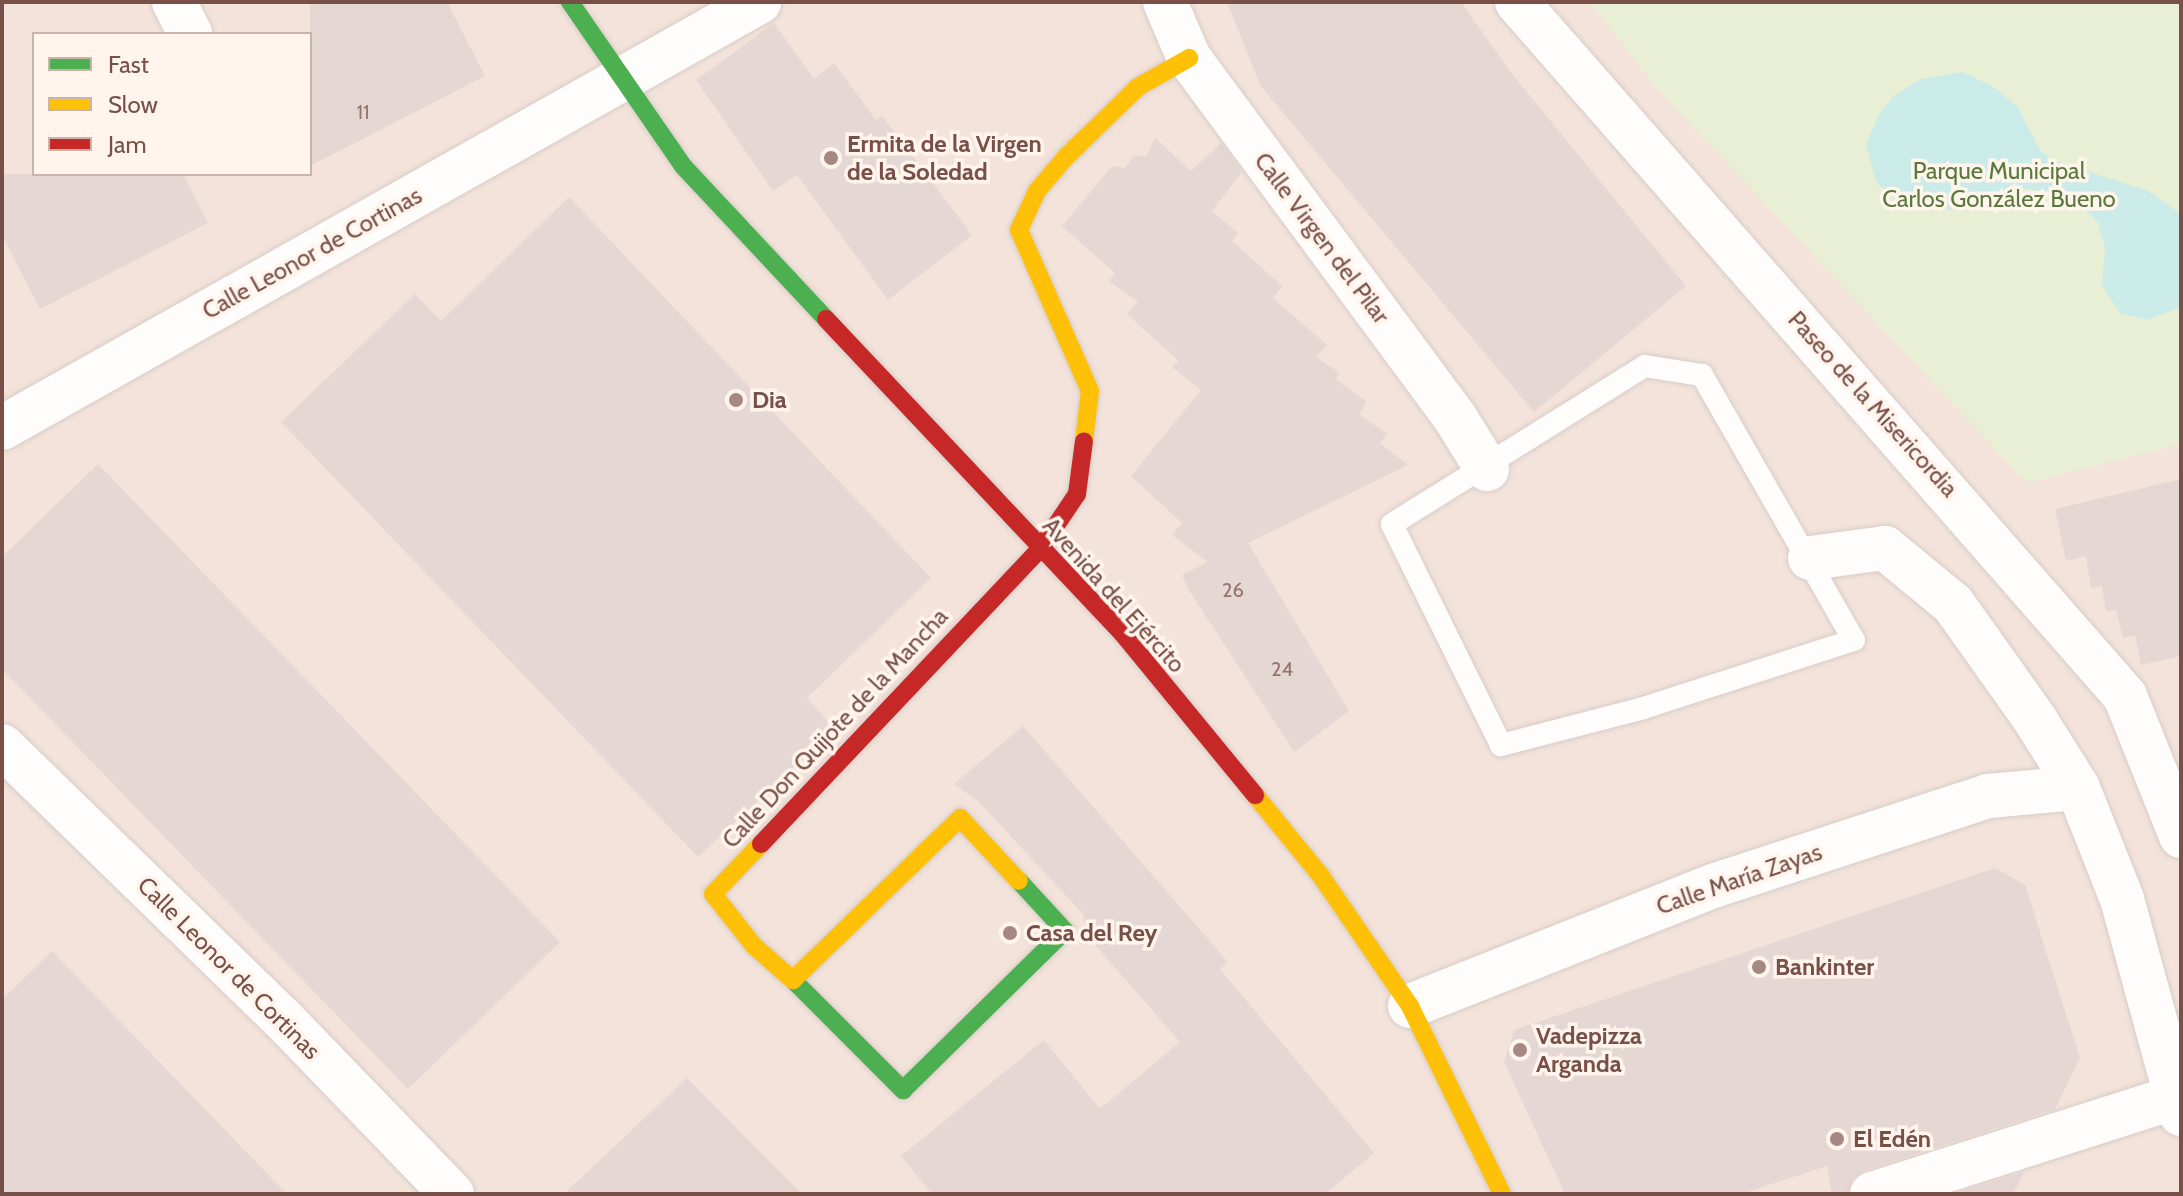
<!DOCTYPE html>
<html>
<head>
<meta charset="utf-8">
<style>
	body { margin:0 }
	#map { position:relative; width:2183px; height:1196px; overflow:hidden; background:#f8f1ec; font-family:Cabin,sans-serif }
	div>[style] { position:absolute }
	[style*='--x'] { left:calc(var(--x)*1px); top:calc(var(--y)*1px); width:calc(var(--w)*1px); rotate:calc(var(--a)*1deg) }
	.residential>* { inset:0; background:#f3e3da }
	.green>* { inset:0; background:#e9efd5 }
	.water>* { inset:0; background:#cbebe8 }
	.building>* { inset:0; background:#e5d7d3 }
	.roads { filter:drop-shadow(0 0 2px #d7ccc8) drop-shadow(0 0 2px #d7ccc8) }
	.lane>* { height:22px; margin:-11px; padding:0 11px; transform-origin:11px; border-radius:11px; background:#fefdfc }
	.street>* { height:44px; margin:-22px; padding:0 22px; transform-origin:22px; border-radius:22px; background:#fefdfc }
	.fast>* { height:18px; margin:-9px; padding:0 9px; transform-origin:9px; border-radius:9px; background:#4caf50 }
	.slow>* { height:18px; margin:-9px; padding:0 9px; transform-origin:9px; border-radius:9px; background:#ffc107 }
	.jam>* { height:18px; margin:-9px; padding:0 9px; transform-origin:9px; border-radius:9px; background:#c62828 }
	.dots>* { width:22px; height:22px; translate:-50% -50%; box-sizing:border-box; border:4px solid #fff5ed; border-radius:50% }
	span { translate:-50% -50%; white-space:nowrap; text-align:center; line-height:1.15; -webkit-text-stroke:7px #fff5ed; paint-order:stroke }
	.number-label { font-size:20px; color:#96746d }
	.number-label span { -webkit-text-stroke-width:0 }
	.poi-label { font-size:24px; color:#795048; font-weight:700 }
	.left { translate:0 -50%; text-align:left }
	.park-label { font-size:24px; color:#5a7a3c }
	.street-label { font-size:24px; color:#795048 }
	.frame { position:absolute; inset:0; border:4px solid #795048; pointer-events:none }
	.legend { position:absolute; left:32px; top:32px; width:280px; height:144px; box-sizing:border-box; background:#fff5ed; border:2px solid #c9b3ab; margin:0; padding:10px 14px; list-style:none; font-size:24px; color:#795048 }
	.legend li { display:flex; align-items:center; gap:16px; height:40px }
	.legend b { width:40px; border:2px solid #c9b3ab }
</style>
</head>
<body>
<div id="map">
	<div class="residential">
		<i style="clip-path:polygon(evenodd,2px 2px,2181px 2px,2181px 1194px,2px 1194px,2px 2px,34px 34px,310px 34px,310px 174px,34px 174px,34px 34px)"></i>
	</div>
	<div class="green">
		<i style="clip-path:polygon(1590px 2px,2181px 2px,2181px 444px,2030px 482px,2020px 476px,1654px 85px)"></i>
	</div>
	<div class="water">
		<i style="clip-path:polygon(1963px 72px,1992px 86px,2018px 107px,2040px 150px,2050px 159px,2148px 191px,2181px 214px,2181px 307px,2147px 320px,2120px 313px,2102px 285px,2105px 248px,2098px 223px,2085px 208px,2054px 193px,2025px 189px,1986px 206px,1950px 210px,1890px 195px,1876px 182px,1866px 145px,1879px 114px,1895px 95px,1921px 79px)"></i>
	</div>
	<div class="building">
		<i style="clip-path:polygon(310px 2px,447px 2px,485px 76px,310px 166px)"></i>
		<i style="clip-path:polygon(1227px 2px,1461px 2px,1512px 74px,1686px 286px,1534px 412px,1260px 85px)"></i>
		<i style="clip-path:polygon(774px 23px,814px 79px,834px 63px,876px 120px,882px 116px,972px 235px,888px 300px,797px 175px,773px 191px,696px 80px)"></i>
		<i style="clip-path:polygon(1155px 138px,1191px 171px,1221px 143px,1242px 172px,1212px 211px,1238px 233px,1232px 241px,1282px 286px,1273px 298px,1327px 345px,1316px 357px,1340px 373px,1336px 379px,1367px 402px,1359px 414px,1387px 434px,1380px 443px,1408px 465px,1248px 543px,1349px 711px,1294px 752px,1187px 587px,1182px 575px,1208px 562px,1172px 535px,1182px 523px,1131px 476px,1201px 390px,1172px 367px,1179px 361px,1127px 314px,1138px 302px,1109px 281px,1115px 273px,1062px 226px,1112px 166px,1125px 168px,1134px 155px,1146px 157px)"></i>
		<i style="clip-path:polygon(2px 174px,183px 174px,208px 223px,40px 309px,2px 235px)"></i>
		<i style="clip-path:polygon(569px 197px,931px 578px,807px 698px,835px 729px,698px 857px,281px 422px,415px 294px,441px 321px)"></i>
		<i style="clip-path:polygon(98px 464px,560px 942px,408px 1089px,2px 669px,2px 557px)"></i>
		<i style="clip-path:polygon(2181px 479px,2181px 656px,2141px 665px,2135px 635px,2123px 638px,2116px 610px,2106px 612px,2102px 586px,2091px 588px,2086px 556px,2066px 561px,2055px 509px)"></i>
		<i style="clip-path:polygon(1023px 726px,1228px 962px,1220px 969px,1374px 1153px,1325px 1194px,932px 1194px,901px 1156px,1044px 1040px,1100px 1109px,1180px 1042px,1089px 938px,1083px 914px,978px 801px,954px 784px)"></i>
		<i style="clip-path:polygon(1995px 868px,2025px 885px,2080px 1058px,2055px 1109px,1864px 1170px,1853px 1178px,1848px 1194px,1832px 1194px,1827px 1166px,1741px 1194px,1565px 1194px,1504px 1062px,1514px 1030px)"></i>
		<i style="clip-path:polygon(52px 951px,287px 1194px,2px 1194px,2px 1000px)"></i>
		<i style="clip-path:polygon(687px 1078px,802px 1194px,564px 1194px)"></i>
		<i style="clip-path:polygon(2024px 1172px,2013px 1194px,1954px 1194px)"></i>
	</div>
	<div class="roads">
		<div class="lane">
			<i style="--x:1645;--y:366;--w:58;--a:9"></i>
			<i style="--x:1702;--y:375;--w:305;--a:60.2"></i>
			<i style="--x:1854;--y:640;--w:221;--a:162.1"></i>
			<i style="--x:1644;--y:708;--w:148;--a:165.5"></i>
			<i style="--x:1501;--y:745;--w:246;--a:-116.3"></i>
			<i style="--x:1392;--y:524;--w:298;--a:-32"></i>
		</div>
		<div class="street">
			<i style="--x:174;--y:2;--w:36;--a:63"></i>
			<i style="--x:1165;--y:2;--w:61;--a:66.8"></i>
			<i style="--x:1189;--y:58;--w:449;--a:53.5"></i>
			<i style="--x:1456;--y:419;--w:59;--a:58.2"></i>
			<i style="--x:1517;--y:2;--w:923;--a:48.78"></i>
			<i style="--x:2125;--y:696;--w:151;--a:68.2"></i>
			<i style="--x:2;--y:428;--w:869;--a:-29.37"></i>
			<i style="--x:1810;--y:558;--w:76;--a:-7.6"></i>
			<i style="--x:1885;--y:548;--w:88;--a:39.5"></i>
			<i style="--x:1953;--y:604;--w:143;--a:54.6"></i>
			<i style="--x:2036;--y:721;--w:79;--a:57.9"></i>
			<i style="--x:2078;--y:788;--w:119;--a:68.4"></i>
			<i style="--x:2122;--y:899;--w:223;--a:74.7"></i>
			<i style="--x:2;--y:746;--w:390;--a:44.2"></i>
			<i style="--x:282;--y:1018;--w:245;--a:46"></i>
			<i style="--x:1410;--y:1006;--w:329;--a:-21.6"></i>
			<i style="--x:1716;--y:885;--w:286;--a:-18.1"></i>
			<i style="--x:1988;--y:796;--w:90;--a:-5.1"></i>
			<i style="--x:1872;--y:1194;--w:319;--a:-17.7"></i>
		</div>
		<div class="fast">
			<i style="--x:570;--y:2;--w:199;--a:55.4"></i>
			<i style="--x:683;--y:166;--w:209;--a:46.9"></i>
			<i style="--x:793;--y:980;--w:156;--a:45"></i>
			<i style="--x:903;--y:1090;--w:227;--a:-44.5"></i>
			<i style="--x:1065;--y:931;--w:68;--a:-132.6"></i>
		</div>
		<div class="slow">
			<i style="--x:1084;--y:441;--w:50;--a:-83.2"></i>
			<i style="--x:1090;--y:391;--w:176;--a:-113.8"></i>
			<i style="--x:1019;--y:230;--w:43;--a:-65.2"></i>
			<i style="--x:1037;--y:191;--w:43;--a:-49.7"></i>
			<i style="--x:1065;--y:158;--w:102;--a:-44.2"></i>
			<i style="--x:1138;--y:87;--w:59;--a:-29.6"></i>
			<i style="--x:1255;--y:795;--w:104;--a:50.8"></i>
			<i style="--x:1321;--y:876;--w:158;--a:55.6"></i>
			<i style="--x:1410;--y:1006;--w:209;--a:63.9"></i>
			<i style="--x:761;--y:844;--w:69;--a:133.8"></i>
			<i style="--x:713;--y:894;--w:66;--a:51.7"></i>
			<i style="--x:754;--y:946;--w:52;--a:41.1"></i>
			<i style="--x:793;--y:980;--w:233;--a:-44.1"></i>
			<i style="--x:960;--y:818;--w:86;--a:46.9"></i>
		</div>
		<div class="jam">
			<i style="--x:826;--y:319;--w:432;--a:46.7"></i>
			<i style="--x:1122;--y:633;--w:210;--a:50.6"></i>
			<i style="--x:761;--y:844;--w:406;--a:-46.6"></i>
			<i style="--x:1040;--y:549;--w:66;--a:-56.1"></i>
			<i style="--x:1077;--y:494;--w:53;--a:-82.5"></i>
		</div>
	</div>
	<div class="dots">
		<i style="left:831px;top:158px;background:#a58881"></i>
		<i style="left:736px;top:400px;background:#a58881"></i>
		<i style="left:1010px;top:933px;background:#a58881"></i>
		<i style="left:1759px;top:967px;background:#a58881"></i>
		<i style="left:1520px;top:1050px;background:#a58881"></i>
		<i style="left:1837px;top:1139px;background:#a58881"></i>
	</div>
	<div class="number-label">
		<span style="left:363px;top:112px">11</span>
		<span style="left:1233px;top:590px">26</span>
		<span style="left:1282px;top:669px">24</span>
	</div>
	<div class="poi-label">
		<span class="left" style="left:847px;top:158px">Ermita de la Virgen<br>de la Soledad</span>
		<span class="left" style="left:752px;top:400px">Dia</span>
		<span class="left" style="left:1026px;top:933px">Casa del Rey</span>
		<span class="left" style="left:1775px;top:967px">Bankinter</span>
		<span class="left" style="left:1536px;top:1050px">Vadepizza<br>Arganda</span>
		<span class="left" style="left:1853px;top:1139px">El Edén</span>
	</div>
	<div class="park-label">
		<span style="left:1999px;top:185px">Parque Municipal<br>Carlos González Bueno</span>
	</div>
	<div class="street-label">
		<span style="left:1322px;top:238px;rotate:53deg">Calle Virgen del Pilar</span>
		<span style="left:312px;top:253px;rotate:-29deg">Calle Leonor de Cortinas</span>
		<span style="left:1873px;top:404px;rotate:48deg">Paseo de la Misericordia</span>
		<span style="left:1114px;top:595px;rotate:48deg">Avenida del Ejército</span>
		<span style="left:835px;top:728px;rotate:-47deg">Calle Don Quijote de la Mancha</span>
		<span style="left:1739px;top:879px;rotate:-19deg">Calle María Zayas</span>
		<span style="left:229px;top:968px;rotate:45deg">Calle Leonor de Cortinas</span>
	</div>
	<div class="frame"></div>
	<ul class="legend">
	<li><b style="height:10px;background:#4caf50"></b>Fast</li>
	<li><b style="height:10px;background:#ffc107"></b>Slow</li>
	<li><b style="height:10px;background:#c62828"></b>Jam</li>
	</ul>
</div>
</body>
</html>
